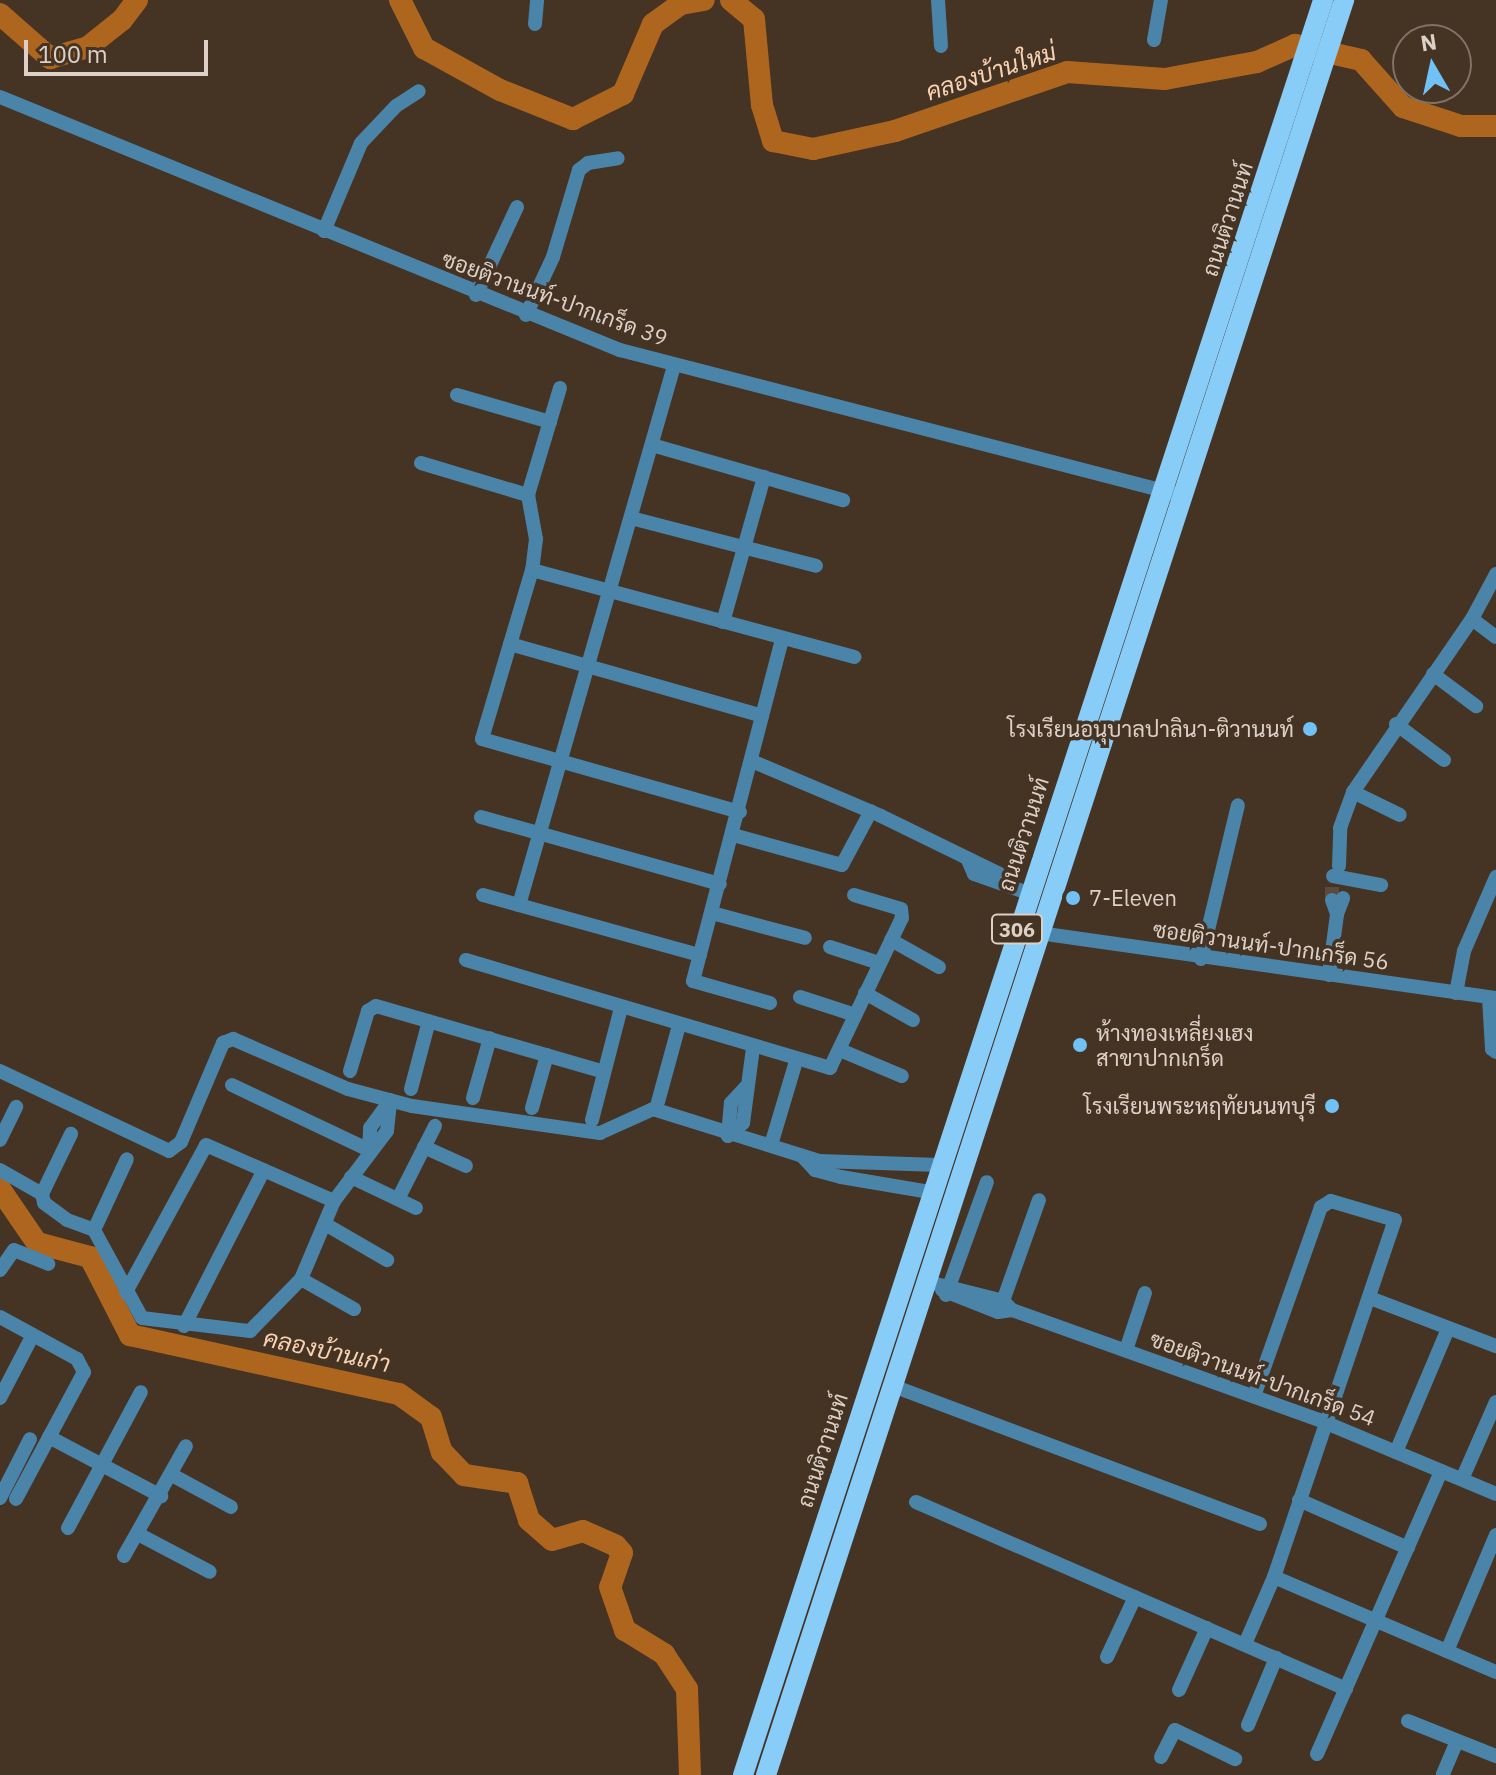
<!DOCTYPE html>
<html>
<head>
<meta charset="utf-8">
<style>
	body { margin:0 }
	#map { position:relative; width:1496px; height:1775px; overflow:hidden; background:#453324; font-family:"IBM Plex Sans",Sarabun,sans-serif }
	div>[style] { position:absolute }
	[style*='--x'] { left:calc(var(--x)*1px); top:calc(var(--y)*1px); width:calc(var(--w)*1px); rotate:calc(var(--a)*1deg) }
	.river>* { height:22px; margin:-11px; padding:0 11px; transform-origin:11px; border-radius:11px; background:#ae661f }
	.street-tunnel>* { height:14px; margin-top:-7px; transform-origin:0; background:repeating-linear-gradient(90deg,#5c4b3c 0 14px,transparent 0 21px) }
	.street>* { height:14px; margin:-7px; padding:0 7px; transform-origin:7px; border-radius:7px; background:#4b84a9 }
	.primary>* { height:20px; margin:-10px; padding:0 10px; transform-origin:10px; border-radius:10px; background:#88ccf8 }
	.dots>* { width:22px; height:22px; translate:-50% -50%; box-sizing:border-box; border:4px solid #453324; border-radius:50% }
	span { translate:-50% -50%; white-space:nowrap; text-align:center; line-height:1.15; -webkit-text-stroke:7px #453324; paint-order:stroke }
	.shield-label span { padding:2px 6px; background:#453324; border:2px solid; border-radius:6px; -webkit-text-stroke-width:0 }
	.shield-label { font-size:20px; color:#dcd0c7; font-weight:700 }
	.street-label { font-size:22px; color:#dcd0c7 }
	.poi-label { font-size:22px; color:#dcd0c7 }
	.right { translate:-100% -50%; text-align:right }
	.left { translate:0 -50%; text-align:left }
	.water-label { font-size:24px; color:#f9d2b2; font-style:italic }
	.north { position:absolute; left:1392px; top:24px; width:80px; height:80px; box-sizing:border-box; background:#453324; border:2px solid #817265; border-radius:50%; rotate:351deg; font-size:22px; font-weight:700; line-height:32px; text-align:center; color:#dcd0c7 }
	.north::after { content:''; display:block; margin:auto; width:28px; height:36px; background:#71c1f5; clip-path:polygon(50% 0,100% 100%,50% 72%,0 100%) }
	.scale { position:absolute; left:24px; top:40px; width:184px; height:36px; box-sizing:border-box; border:4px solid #dcd0c7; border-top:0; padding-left:10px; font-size:24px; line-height:28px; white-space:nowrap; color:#dcd0c7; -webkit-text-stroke:6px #453324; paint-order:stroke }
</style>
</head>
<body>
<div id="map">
	<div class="river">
		<i style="--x:400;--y:0;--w:54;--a:63.4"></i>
		<i style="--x:424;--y:48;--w:87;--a:28.9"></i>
		<i style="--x:500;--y:90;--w:79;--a:21.7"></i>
		<i style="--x:573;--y:119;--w:56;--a:-26.6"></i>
		<i style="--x:623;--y:94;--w:76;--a:-66.8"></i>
		<i style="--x:653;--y:24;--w:34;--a:-36"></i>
		<i style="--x:681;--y:4;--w:23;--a:-10"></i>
		<i style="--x:731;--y:0;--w:30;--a:40"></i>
		<i style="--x:754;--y:19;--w:86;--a:84.7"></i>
		<i style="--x:762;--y:105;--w:38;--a:73"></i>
		<i style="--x:773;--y:141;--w:41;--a:11.3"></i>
		<i style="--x:813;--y:149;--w:84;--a:-12.4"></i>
		<i style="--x:895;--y:131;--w:182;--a:-18.9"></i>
		<i style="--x:1067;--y:72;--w:98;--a:4.1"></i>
		<i style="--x:1165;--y:79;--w:94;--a:-10.5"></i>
		<i style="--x:1257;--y:62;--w:42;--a:-24.1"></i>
		<i style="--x:1295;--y:45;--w:68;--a:12.8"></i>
		<i style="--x:1361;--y:60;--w:63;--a:48.2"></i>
		<i style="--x:1403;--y:107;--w:61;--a:18.1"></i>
		<i style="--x:1461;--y:126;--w:35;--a:0"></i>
		<i style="--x:0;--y:14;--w:67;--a:41.3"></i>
		<i style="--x:50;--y:58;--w:40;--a:-16"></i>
		<i style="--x:88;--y:47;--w:43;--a:-38.5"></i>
		<i style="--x:122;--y:20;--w:25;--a:-53"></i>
		<i style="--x:0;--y:1189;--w:65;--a:55.6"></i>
		<i style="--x:37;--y:1243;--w:55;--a:14.8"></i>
		<i style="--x:90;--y:1257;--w:88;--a:62.9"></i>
		<i style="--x:130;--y:1335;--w:275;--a:12.4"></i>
		<i style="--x:399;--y:1394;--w:39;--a:36"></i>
		<i style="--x:431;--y:1417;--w:37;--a:73"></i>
		<i style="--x:442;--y:1452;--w:32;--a:46"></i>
		<i style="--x:464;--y:1475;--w:54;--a:8.6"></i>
		<i style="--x:517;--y:1483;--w:39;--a:72"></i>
		<i style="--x:529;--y:1520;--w:30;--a:41"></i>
		<i style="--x:552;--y:1540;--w:32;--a:-16"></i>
		<i style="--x:583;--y:1531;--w:36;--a:24"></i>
		<i style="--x:616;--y:1546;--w:9;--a:49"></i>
		<i style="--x:622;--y:1553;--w:36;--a:109"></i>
		<i style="--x:610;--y:1587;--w:46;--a:70.8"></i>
		<i style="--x:625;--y:1630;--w:46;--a:31.6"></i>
		<i style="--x:664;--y:1654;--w:42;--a:56.7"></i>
		<i style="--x:687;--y:1689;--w:86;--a:88"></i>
	</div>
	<div class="street-tunnel">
		<i style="--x:1332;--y:900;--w:13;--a:-90"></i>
	</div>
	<div class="street">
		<i style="--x:938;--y:0;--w:46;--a:86.3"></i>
		<i style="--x:535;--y:24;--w:24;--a:-85"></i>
		<i style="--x:1154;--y:40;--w:41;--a:-80.1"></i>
		<i style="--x:0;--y:97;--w:670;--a:22.2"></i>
		<i style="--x:620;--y:350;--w:570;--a:14.52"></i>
		<i style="--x:324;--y:231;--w:95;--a:-67.2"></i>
		<i style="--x:361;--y:143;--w:51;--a:-46.6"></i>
		<i style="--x:396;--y:106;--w:27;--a:-33"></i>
		<i style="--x:476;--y:295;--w:97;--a:-65"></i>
		<i style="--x:526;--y:315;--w:64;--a:-65"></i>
		<i style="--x:553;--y:257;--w:91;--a:-73.4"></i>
		<i style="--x:579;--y:170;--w:11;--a:-38"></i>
		<i style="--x:588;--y:163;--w:30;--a:-9"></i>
		<i style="--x:560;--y:388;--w:112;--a:106.7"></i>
		<i style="--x:528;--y:495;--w:45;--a:79.7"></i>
		<i style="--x:536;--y:539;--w:31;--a:97"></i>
		<i style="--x:532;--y:570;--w:176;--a:106.5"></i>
		<i style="--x:482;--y:739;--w:268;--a:15.8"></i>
		<i style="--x:457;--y:395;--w:97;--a:16.2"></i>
		<i style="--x:652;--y:445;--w:199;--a:16.1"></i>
		<i style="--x:421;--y:463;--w:112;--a:16.7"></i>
		<i style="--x:631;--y:518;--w:191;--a:14.5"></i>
		<i style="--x:532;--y:570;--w:334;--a:15.1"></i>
		<i style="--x:1472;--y:619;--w:30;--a:37"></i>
		<i style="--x:723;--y:622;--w:151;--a:-74.2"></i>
		<i style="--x:510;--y:644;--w:262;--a:15.9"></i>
		<i style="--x:1433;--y:674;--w:54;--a:36.7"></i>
		<i style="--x:1396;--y:724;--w:60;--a:36.9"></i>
		<i style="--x:754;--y:762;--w:138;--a:23"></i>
		<i style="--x:881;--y:816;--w:135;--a:26"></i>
		<i style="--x:1002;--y:875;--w:11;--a:56"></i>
		<i style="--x:1353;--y:792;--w:52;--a:26.1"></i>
		<i style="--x:481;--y:817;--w:248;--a:15.7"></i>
		<i style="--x:733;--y:835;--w:113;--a:15.4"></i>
		<i style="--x:842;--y:865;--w:61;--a:-61.8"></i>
		<i style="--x:968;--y:860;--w:15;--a:67"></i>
		<i style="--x:974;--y:874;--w:57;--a:19.4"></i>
		<i style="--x:1339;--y:866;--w:38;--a:-88"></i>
		<i style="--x:1340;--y:828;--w:38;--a:-70"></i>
		<i style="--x:1353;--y:792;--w:210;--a:-55.5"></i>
		<i style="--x:1472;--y:619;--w:51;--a:-61.9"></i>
		<i style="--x:1333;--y:876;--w:49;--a:10.6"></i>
		<i style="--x:483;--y:895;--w:225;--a:15.5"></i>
		<i style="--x:1332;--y:900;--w:15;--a:70"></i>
		<i style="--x:1337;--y:914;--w:17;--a:-69"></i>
		<i style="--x:519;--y:905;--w:561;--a:-73.96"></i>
		<i style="--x:712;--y:913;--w:96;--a:15"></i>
		<i style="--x:1039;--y:933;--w:462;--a:8.1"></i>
		<i style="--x:891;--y:940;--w:55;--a:29.4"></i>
		<i style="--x:830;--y:947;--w:52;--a:18.1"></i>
		<i style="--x:1201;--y:959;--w:158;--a:-76.5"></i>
		<i style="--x:466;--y:960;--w:380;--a:16.5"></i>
		<i style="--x:830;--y:1068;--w:166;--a:-64.4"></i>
		<i style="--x:902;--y:918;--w:9;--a:-96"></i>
		<i style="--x:901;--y:909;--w:49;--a:-163.4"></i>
		<i style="--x:1329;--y:975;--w:62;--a:-82.5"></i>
		<i style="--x:865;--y:993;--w:55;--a:29.4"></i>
		<i style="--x:1456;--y:993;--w:43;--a:-79.2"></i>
		<i style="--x:1464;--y:951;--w:81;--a:-66.6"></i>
		<i style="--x:800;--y:997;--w:58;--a:18.1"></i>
		<i style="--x:1489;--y:998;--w:51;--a:86.6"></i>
		<i style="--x:1492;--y:1049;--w:5;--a:37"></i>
		<i style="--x:770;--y:1003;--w:80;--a:-164.1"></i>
		<i style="--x:693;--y:981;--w:353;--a:-75.4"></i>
		<i style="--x:840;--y:1050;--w:67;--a:22.8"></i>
		<i style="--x:0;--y:1071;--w:187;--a:25.3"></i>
		<i style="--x:169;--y:1151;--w:15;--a:-37"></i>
		<i style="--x:181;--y:1142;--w:108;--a:-67"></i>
		<i style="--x:223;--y:1043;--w:11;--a:-22"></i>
		<i style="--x:233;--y:1039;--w:125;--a:23.5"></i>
		<i style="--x:348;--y:1089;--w:66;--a:14.9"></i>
		<i style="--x:412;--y:1106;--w:190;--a:8.2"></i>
		<i style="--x:600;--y:1133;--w:58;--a:-24.4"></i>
		<i style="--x:653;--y:1109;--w:174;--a:17.4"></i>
		<i style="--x:819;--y:1161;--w:120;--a:1.9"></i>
		<i style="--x:350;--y:1071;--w:63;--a:-73.3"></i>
		<i style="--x:368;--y:1011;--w:9;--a:-32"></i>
		<i style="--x:376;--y:1006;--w:237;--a:16.1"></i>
		<i style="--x:232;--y:1085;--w:152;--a:25.4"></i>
		<i style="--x:411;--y:1089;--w:70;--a:-75.2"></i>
		<i style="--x:473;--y:1098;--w:62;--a:-74.2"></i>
		<i style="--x:658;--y:1102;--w:80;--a:-74.7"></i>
		<i style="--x:532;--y:1108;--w:55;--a:-74.2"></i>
		<i style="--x:592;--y:1120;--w:116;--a:-75.5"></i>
		<i style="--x:728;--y:1136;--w:20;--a:-41"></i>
		<i style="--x:743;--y:1123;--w:76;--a:-82.4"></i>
		<i style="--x:728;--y:1136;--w:33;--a:-85"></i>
		<i style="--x:731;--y:1103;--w:21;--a:-47"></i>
		<i style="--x:0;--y:1140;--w:37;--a:-64"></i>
		<i style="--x:771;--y:1145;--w:88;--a:-73.4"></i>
		<i style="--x:424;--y:1147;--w:46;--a:24.3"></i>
		<i style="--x:369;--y:1150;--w:22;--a:-87"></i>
		<i style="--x:370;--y:1128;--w:34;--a:-54"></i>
		<i style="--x:803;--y:1157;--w:18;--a:47"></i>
		<i style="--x:815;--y:1170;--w:27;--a:15"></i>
		<i style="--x:841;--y:1177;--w:90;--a:9.6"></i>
		<i style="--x:0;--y:1170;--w:48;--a:29.7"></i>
		<i style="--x:42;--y:1194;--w:9;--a:77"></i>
		<i style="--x:44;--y:1203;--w:29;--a:36"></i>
		<i style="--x:67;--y:1220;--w:29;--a:20"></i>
		<i style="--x:94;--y:1230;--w:100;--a:61.4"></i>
		<i style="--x:142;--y:1318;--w:109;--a:6.9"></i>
		<i style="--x:250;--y:1331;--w:73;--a:-45.6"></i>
		<i style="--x:301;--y:1279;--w:85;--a:-67.1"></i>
		<i style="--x:334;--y:1201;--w:88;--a:-52.9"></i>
		<i style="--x:387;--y:1131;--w:31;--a:-84"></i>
		<i style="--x:351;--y:1177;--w:72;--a:25.5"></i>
		<i style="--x:42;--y:1194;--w:67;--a:-64.2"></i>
		<i style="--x:398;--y:1199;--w:82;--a:-63.1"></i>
		<i style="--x:325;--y:1224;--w:72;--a:30.1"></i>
		<i style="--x:94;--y:1230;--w:78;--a:-65.1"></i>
		<i style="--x:0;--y:1270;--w:24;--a:-55"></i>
		<i style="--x:14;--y:1250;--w:37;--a:22"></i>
		<i style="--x:301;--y:1279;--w:61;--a:29.5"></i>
		<i style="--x:928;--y:1282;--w:77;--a:14.2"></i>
		<i style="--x:1003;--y:1301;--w:13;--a:45"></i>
		<i style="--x:1012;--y:1310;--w:331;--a:19.7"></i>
		<i style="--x:1324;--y:1422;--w:186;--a:22.7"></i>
		<i style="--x:942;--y:1290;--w:60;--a:21.4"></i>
		<i style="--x:998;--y:1312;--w:14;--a:-8"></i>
		<i style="--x:126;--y:1292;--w:167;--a:-61.4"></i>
		<i style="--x:206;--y:1145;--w:140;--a:23.6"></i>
		<i style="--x:946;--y:1295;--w:120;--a:-70.1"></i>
		<i style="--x:1370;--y:1298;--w:135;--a:20.9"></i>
		<i style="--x:1003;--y:1301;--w:107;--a:-70.4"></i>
		<i style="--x:0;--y:1317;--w:88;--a:28.6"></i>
		<i style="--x:77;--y:1359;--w:15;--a:62"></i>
		<i style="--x:84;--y:1372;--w:144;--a:118.2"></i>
		<i style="--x:184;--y:1326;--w:175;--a:-62.9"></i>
		<i style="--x:1126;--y:1350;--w:60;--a:-71.6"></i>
		<i style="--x:893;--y:1386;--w:392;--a:20.6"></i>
		<i style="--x:0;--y:1398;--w:71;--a:-62.4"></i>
		<i style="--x:49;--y:1437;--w:127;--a:27.8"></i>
		<i style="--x:1396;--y:1452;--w:134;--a:-67.1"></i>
		<i style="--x:172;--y:1475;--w:67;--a:28.5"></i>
		<i style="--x:1463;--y:1477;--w:82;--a:-66.3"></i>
		<i style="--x:0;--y:1498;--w:66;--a:-63"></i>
		<i style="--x:1299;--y:1500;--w:119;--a:23.8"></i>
		<i style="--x:916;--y:1502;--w:469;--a:23.5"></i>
		<i style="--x:68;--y:1528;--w:154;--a:-61.8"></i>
		<i style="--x:138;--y:1534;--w:81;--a:27.8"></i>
		<i style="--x:124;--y:1556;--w:126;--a:-60.6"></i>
		<i style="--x:1274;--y:1577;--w:241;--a:23.2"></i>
		<i style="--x:1245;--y:1644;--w:73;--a:-66.6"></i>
		<i style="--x:1274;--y:1577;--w:377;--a:-71.3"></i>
		<i style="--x:1395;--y:1220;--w:67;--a:-163.5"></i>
		<i style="--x:1331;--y:1201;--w:12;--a:149"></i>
		<i style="--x:1321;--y:1207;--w:201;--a:109.5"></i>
		<i style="--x:1447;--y:1651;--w:126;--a:-67.1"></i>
		<i style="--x:1107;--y:1657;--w:66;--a:-65"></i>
		<i style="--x:1179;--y:1690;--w:68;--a:-65.7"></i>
		<i style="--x:1408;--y:1721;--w:95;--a:21.7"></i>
		<i style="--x:1248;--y:1725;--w:73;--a:-67.3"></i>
		<i style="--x:1317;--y:1754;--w:309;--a:-66.3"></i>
		<i style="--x:1161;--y:1757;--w:30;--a:-63"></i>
		<i style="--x:1175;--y:1730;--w:67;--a:25.8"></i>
		<i style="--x:1443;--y:1774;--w:36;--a:-67"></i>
	</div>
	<div class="primary">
		<i style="--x:743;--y:1775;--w:1867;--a:-71.9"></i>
		<i style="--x:766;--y:1775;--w:1867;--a:-71.96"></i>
	</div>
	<div class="dots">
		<i style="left:1310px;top:729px;background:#71c1f5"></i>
		<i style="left:1073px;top:898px;background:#71c1f5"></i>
		<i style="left:1080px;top:1045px;background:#71c1f5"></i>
		<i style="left:1332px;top:1106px;background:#71c1f5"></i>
	</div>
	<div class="shield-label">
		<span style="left:1017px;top:929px">306</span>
	</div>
	<div class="street-label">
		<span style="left:1227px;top:219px;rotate:-72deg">ถนนติวานนท์</span>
		<span style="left:555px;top:298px;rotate:20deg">ซอยติวานนท์-ปากเกร็ด 39</span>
		<span style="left:1023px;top:834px;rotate:-72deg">ถนนติวานนท์</span>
		<span style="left:1271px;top:945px;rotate:8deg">ซอยติวานนท์-ปากเกร็ด 56</span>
		<span style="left:1263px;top:1378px;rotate:20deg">ซอยติวานนท์-ปากเกร็ด 54</span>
		<span style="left:822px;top:1450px;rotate:-72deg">ถนนติวานนท์</span>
	</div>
	<div class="poi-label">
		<span class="right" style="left:1294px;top:729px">โรงเรียนอนุบาลปาลินา-ติวานนท์</span>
		<span class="left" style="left:1089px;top:898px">7-Eleven</span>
		<span class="left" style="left:1096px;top:1045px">ห้างทองเหลี่ยงเฮง<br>สาขาปากเกร็ด</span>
		<span class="right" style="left:1316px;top:1106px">โรงเรียนพระหฤทัยนนทบุรี</span>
	</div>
	<div class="water-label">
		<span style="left:991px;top:72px;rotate:-18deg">คลองบ้านใหม่</span>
		<span style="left:327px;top:1351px;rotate:12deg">คลองบ้านเก่า</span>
	</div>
	<div class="north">N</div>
	<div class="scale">100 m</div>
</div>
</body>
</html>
